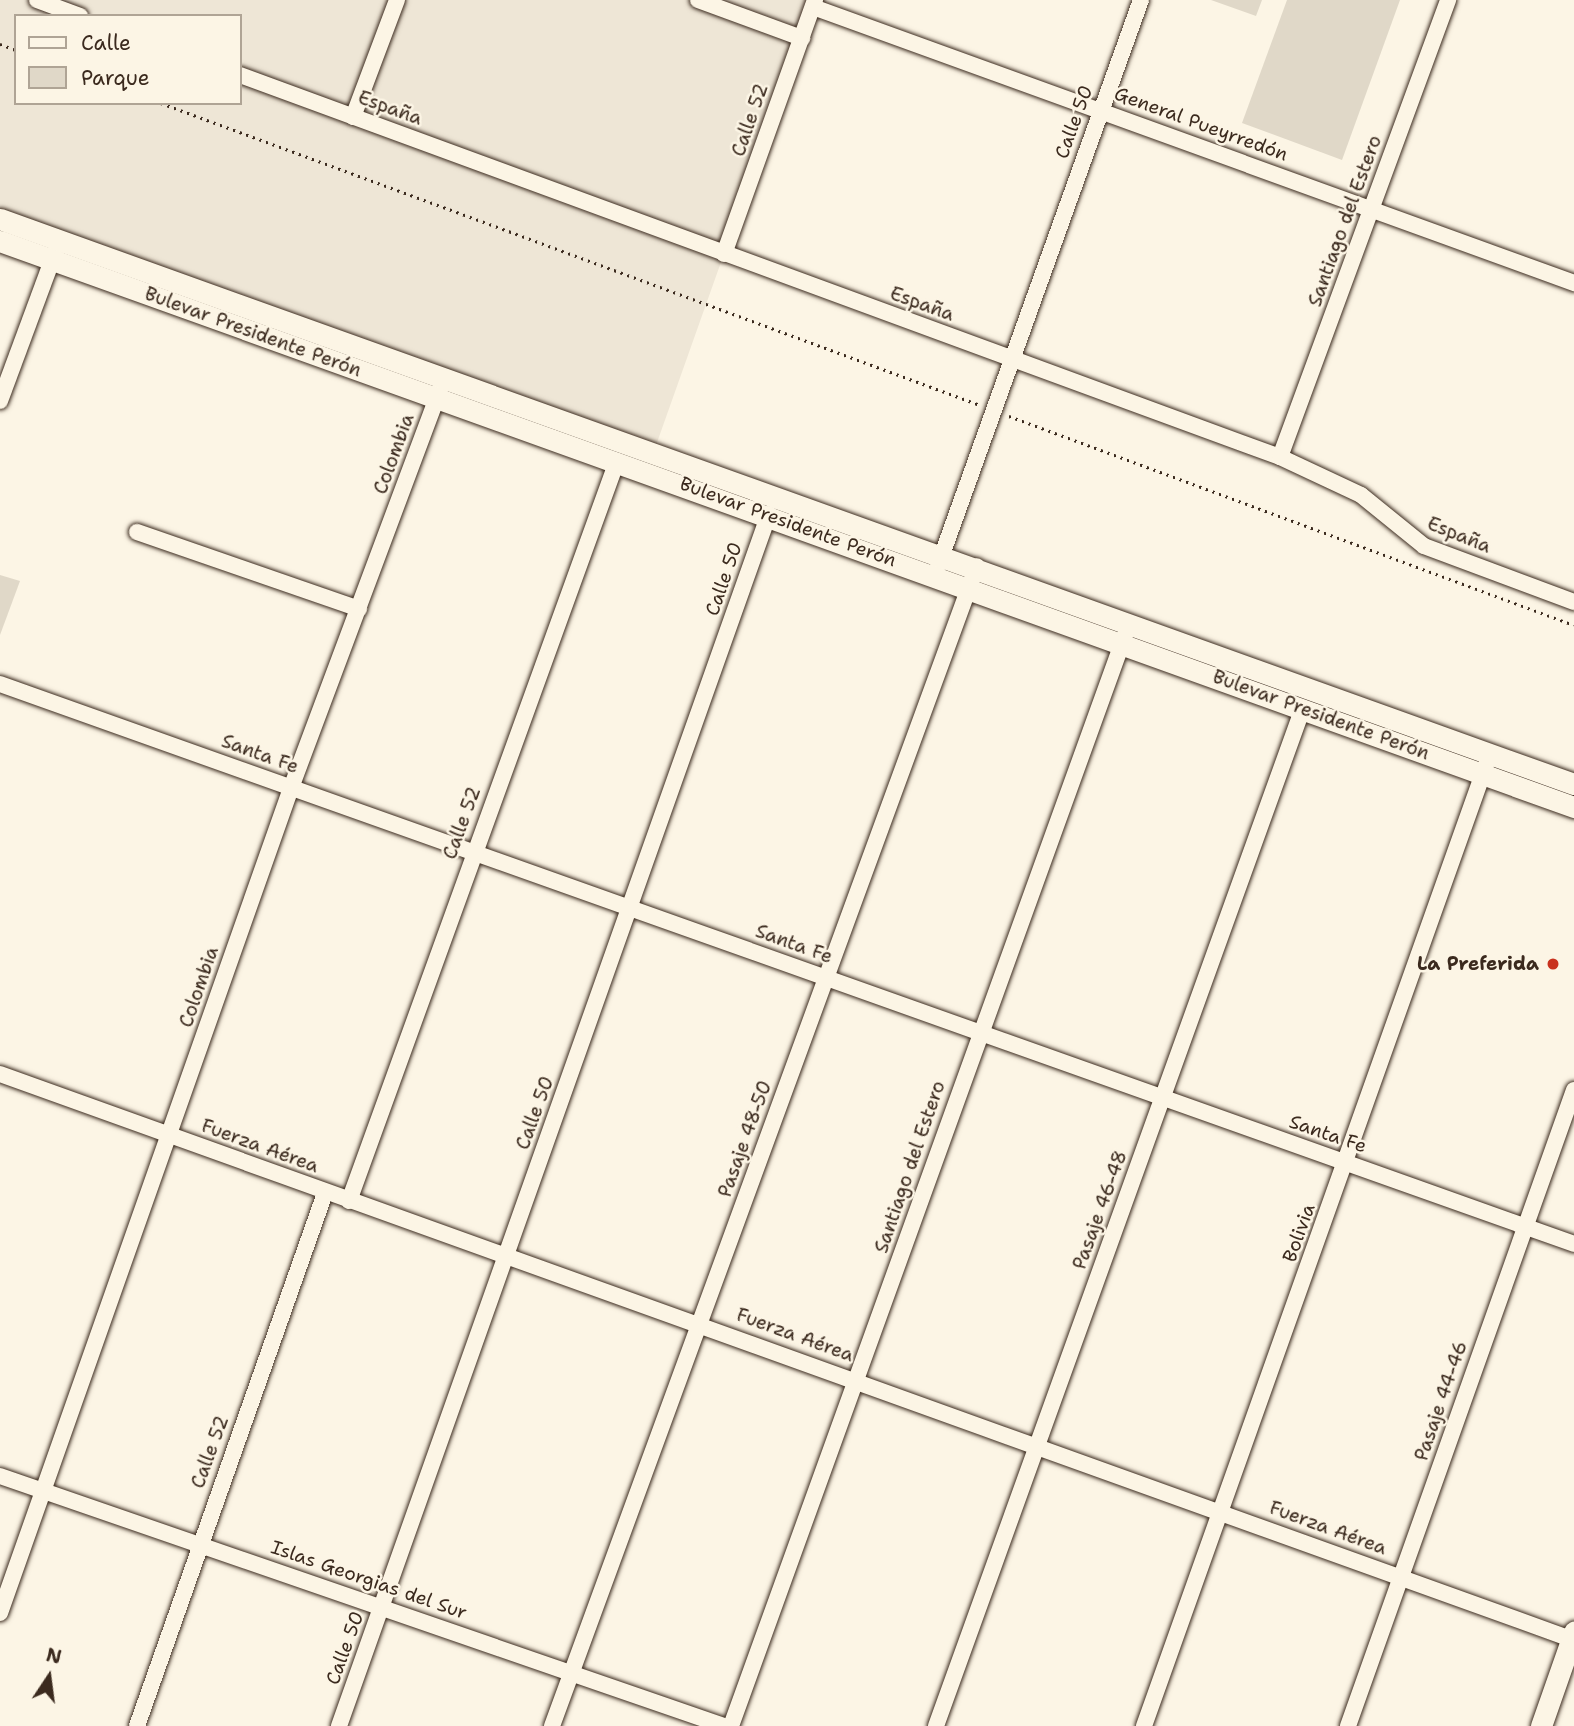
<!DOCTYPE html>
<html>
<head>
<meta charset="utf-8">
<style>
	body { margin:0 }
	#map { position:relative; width:1574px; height:1726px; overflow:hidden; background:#fcf5e5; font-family:"Shantell Sans",sans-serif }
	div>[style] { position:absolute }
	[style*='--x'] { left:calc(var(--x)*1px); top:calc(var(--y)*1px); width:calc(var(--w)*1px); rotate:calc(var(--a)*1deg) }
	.built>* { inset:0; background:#eee6d6 }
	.green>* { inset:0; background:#e0d8c8 }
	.path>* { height:2.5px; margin-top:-1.25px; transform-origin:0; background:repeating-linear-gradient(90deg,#3b2a1e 0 2px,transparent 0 7px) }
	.roads { filter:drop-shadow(0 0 2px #3b2a1e) drop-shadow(0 0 2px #3b2a1e) }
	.street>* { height:16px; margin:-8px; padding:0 8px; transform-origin:8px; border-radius:8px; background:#fcf5e5 }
	.secondary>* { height:21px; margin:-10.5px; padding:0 10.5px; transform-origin:10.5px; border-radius:10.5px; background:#fcf5e5 }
	.dots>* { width:19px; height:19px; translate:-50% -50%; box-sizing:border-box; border:4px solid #fcf5e5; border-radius:50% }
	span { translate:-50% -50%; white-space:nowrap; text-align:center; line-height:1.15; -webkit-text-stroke:5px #fcf5e5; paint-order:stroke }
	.street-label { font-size:19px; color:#3b2a1e }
	.poi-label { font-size:19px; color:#3b2a1e; font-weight:700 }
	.right { translate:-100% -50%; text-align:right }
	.legend { position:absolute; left:14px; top:14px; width:228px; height:91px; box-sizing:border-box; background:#fcf5e5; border:2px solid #afa495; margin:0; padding:9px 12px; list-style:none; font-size:21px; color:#3b2a1e }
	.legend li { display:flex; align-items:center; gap:14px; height:35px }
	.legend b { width:35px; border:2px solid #afa495 }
	.north { position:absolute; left:14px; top:1642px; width:70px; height:70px; -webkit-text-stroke:5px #fcf5e5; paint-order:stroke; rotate:13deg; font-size:19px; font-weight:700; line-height:28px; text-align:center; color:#3b2a1e }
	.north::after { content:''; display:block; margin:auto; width:24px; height:32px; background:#3b2a1e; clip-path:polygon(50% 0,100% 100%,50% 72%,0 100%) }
</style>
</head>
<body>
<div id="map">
	<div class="built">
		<i style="clip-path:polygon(evenodd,0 0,814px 0,654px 451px,0 215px,0 0,16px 16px,240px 16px,240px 103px,16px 103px,16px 16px)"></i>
	</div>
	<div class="green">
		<i style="clip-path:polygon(1211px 0,1262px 0,1256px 16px)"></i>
		<i style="clip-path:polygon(1287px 0,1400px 0,1342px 160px,1242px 123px)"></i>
		<i style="clip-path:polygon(0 575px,20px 581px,0 635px)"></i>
	</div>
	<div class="path">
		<i style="--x:0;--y:44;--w:17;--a:21"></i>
		<i style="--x:161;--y:103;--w:873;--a:20.24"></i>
		<i style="--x:1009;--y:416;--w:602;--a:20.3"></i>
	</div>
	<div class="roads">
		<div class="street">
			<i style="--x:37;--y:0;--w:46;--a:20.4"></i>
			<i style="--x:698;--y:0;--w:111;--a:20.1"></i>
			<i style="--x:813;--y:7;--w:810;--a:19.93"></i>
			<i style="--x:240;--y:75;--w:1108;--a:20.17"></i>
			<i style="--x:1280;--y:457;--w:89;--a:25.1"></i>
			<i style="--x:1361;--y:495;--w:81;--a:39"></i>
			<i style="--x:1424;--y:546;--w:160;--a:20.5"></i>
			<i style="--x:353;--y:117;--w:125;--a:-69.4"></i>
			<i style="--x:724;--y:254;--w:270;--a:-70.3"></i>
			<i style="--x:0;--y:401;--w:159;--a:-69.7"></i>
			<i style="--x:1280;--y:457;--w:487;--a:-69.8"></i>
			<i style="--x:137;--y:532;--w:235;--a:19.1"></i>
			<i style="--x:938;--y:566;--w:601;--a:-70.27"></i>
			<i style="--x:0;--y:684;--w:1671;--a:19.58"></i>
			<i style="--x:0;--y:1074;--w:1673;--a:19.78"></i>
			<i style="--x:349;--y:1201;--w:787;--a:-70.09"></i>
			<i style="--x:0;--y:1476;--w:766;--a:19.05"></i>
			<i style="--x:0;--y:1613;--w:875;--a:-70.57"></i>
			<i style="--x:291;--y:788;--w:425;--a:-69.5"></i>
			<i style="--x:137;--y:1726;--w:565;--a:-70.57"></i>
			<i style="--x:339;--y:1726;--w:1286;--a:-70.47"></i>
			<i style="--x:552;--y:1726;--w:1235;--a:-69.88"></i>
			<i style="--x:731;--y:1726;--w:1160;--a:-70.14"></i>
			<i style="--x:936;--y:1726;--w:1082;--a:-70.18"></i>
			<i style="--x:1144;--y:1726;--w:1020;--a:-70.41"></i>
			<i style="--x:1348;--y:1726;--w:675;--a:-70.44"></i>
		</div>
		<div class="secondary">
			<i style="--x:0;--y:219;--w:1672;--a:19.75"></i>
			<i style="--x:0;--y:241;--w:1673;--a:19.78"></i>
			<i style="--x:1541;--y:1726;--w:100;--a:-70.7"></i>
		</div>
	</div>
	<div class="dots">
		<i style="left:1553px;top:964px;background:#c8321e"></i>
	</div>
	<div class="street-label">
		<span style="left:390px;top:108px;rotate:20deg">España</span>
		<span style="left:750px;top:120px;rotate:-71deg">Calle 52</span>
		<span style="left:1074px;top:122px;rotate:-70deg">Calle 50</span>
		<span style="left:1201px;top:124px;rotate:20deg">General Pueyrredón</span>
		<span style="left:1345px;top:221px;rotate:-70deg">Santiago del Estero</span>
		<span style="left:922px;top:304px;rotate:20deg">España</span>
		<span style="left:253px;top:332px;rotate:20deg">Bulevar Presidente Perón</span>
		<span style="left:394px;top:454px;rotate:-70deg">Colombia</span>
		<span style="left:788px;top:522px;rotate:20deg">Bulevar Presidente Perón</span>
		<span style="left:1459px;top:535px;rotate:22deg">España</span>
		<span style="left:724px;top:579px;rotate:-71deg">Calle 50</span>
		<span style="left:1321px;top:715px;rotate:20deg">Bulevar Presidente Perón</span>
		<span style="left:260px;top:754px;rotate:20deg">Santa Fe</span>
		<span style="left:462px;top:823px;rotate:-70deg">Calle 52</span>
		<span style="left:794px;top:944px;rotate:20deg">Santa Fe</span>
		<span style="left:199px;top:987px;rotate:-71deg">Colombia</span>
		<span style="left:535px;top:1113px;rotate:-70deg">Calle 50</span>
		<span style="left:1328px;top:1134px;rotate:19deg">Santa Fe</span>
		<span style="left:745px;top:1139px;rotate:-70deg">Pasaje 48-50</span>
		<span style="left:260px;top:1146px;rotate:20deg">Fuerza Aérea</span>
		<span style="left:910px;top:1167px;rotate:-71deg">Santiago del Estero</span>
		<span style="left:1100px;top:1210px;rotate:-70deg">Pasaje 46-48</span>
		<span style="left:1299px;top:1233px;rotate:-70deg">Bolivia</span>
		<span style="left:795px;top:1335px;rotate:20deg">Fuerza Aérea</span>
		<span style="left:1441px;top:1401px;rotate:-71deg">Pasaje 44-46</span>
		<span style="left:210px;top:1452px;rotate:-70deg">Calle 52</span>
		<span style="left:1328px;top:1528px;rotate:20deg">Fuerza Aérea</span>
		<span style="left:369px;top:1580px;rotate:19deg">Islas Georgias del Sur</span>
		<span style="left:345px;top:1648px;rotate:-70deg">Calle 50</span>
	</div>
	<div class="poi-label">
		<span class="right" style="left:1539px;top:964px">La Preferida</span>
	</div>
	<ul class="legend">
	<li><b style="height:9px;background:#fcf5e5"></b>Calle</li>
	<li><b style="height:19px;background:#e0d8c8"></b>Parque</li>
	</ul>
	<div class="north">N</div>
</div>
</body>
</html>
